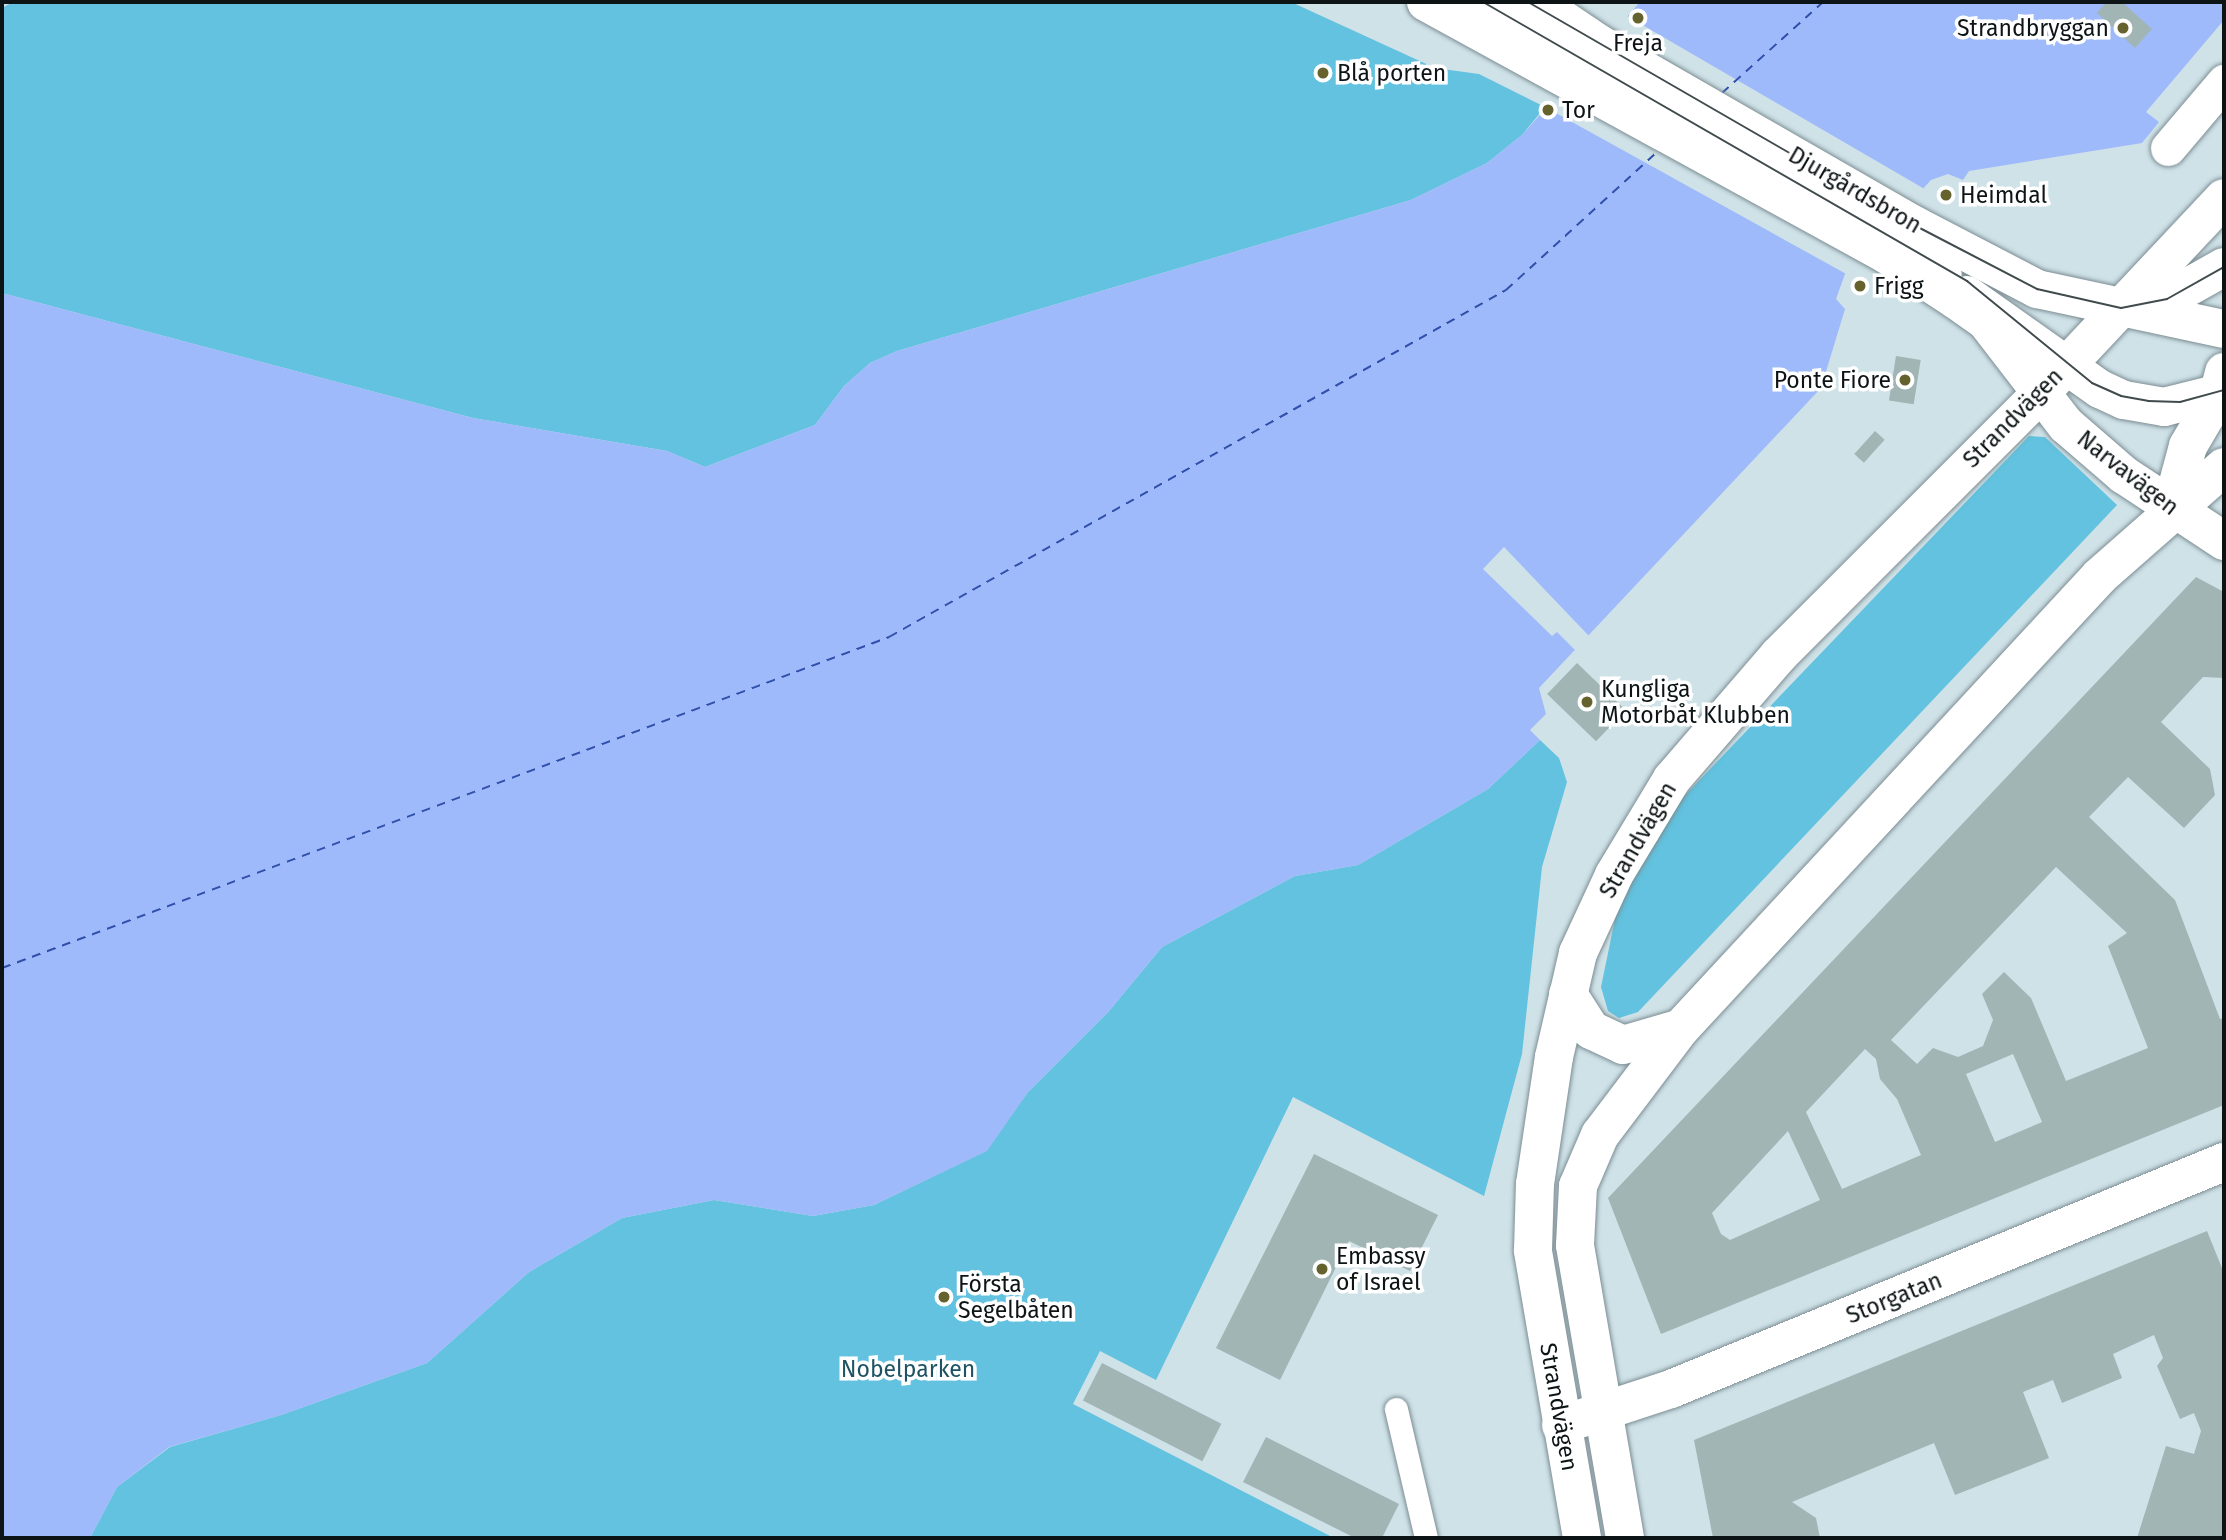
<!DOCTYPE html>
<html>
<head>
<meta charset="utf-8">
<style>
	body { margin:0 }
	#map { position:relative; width:2226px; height:1540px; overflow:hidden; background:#cfe2e8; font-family:"Fira Sans",sans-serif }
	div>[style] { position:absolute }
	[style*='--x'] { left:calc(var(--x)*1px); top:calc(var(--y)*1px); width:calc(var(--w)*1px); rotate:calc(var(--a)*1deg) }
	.green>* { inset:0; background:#62c2df }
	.water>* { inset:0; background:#9ebafb }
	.pier>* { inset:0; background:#cfe2e8 }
	.ferry>* { height:2px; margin-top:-1px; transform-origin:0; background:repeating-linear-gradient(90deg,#2f4fab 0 9px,transparent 0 16px) }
	.building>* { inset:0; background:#a1b5b5; transform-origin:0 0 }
	.roads { filter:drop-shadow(0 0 2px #7c8d93) drop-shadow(0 0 2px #7c8d93) }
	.service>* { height:23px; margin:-11.5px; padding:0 11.5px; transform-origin:11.5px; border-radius:11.5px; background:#fff }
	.pedestrian>* { height:35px; margin:-17.5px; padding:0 17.5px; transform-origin:17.5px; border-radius:17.5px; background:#fff }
	.minor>* { height:38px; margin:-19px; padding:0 19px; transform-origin:19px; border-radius:19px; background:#fff }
	.tertiary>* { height:38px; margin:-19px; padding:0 19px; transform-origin:19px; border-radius:19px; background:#fff }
	.tram>* { height:2px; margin:-1px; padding:0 1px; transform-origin:1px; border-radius:1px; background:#414b4e }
	.dots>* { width:19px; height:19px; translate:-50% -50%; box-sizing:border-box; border:4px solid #fff; border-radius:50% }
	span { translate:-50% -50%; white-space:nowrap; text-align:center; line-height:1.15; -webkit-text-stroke:7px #fff; paint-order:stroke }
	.poi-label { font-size:23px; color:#0d1416 }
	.right { translate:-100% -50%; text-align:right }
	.left { translate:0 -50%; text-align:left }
	.street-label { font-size:23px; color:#0d1416 }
	.park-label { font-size:23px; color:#1e5363 }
	.frame { position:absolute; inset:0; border:4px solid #0d1416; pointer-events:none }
</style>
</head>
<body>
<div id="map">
	<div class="green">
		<i style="clip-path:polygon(13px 2px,1291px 2px,1435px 68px,1479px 74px,1545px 107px,1522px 135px,1487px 163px,1411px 200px,897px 351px,870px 363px,844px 386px,815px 425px,705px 467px,667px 451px,473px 418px,2px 293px,2px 8px)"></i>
		<i style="clip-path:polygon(2029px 436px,2045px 437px,2117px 505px,1638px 1012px,1619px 1018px,1608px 1011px,1601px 987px,1621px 890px,1667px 814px)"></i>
		<i style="clip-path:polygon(1540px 740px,1559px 758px,1567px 782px,1542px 867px,1522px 1054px,1484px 1196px,1293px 1097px,1156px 1380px,1100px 1351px,1073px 1404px,1334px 1538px,90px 1538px,117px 1487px,170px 1447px,281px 1415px,427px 1363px,529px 1272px,622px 1218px,714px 1200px,813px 1216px,874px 1205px,986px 1151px,1028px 1092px,1109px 1011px,1162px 947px,1295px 876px,1358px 865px,1488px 789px)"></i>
	</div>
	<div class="water">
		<i style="clip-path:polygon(1640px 2px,2224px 2px,2224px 20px,2146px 112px,2159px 122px,2142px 143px,1969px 171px,1963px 180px,1948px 174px,1931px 180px,1845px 274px,1836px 299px,1845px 309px,1821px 388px,1539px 688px,1546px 714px,1530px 730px,1540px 740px,1488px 789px,1358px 865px,1295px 876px,1162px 947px,1109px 1011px,1028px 1092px,987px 1151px,874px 1205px,813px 1216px,714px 1200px,622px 1218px,529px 1272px,427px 1363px,281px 1415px,169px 1447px,117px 1487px,90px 1538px,2px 1538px,2px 293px,473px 418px,667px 451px,705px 467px,815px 425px,844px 386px,870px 363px,897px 351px,1411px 200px,1487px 163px,1522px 135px)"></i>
	</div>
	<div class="pier">
		<i style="clip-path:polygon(1627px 16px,1928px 191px,1848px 275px,1545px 107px)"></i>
		<i style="clip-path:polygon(1504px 547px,1589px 636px,1575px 650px,1557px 632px,1552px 636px,1483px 569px)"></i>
	</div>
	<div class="ferry">
		<i style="--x:1722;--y:93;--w:136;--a:-42"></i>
		<i style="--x:2;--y:968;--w:947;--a:-20.46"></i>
		<i style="--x:889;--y:637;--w:708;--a:-29.35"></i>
		<i style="--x:1506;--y:290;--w:206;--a:-42.4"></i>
	</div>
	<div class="building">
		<i style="clip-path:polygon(2106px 2px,2122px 2px,2152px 29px,2135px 48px,2097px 13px)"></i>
		<i style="left:1896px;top:356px;width:25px;height:45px;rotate:9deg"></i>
		<i style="left:1875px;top:431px;width:13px;height:31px;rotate:42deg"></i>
		<i style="clip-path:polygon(evenodd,2196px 577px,2224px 592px,2224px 678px,2203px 677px,2161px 722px,2210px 769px,2215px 795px,2184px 828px,2128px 777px,2089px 817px,2175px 900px,2220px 1019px,2224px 1018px,2224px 1105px,1661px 1334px,1608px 1198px,2196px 577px,2056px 867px,2127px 933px,2108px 946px,2148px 1048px,2066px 1081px,2031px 998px,2004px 972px,1982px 994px,1993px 1020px,1983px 1046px,1958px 1057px,1933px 1048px,1917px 1064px,1891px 1040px,2056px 867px,2196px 577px,1865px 1049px,1876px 1059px,1880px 1079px,1897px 1099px,1921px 1155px,1842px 1189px,1806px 1112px,1865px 1049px,2196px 577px,2013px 1054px,2042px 1122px,1995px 1142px,1966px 1074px,2013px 1054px,2196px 577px,1788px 1131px,1820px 1200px,1730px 1240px,1721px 1234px,1712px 1213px,1788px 1131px)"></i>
		<i style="left:1577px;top:663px;width:68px;height:43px;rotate:44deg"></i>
		<i style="clip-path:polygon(1314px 1154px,1438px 1215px,1410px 1271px,1349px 1241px,1280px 1380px,1216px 1348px)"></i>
		<i style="clip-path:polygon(2207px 1231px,2224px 1273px,2224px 1538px,2137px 1538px,2166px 1446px,2194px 1454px,2201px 1431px,2194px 1413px,2180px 1419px,2157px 1366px,2163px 1358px,2154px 1335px,2113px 1354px,2122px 1378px,2062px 1403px,2053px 1380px,2023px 1392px,2049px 1458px,1955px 1495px,1934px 1443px,1792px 1502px,1816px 1518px,1820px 1538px,1713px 1538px,1694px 1440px)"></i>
		<i style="left:1102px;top:1363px;width:134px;height:42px;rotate:27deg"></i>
		<i style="clip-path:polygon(1266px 1437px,1399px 1504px,1382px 1538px,1355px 1538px,1243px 1482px)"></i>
	</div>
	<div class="roads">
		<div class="service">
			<i style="--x:1396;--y:1409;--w:132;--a:76.9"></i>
		</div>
		<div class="pedestrian">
			<i style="--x:2168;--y:148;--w:87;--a:-49.7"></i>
		</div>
		<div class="minor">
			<i style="--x:1483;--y:2;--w:119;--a:31.5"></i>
			<i style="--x:1584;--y:64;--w:362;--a:29.1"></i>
			<i style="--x:1900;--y:240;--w:55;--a:39.1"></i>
			<i style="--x:1967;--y:295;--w:163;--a:35.3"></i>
			<i style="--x:2100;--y:389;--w:26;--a:25"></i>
			<i style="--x:2124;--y:400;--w:41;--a:9.9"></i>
			<i style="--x:2164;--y:407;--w:62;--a:-14"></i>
			<i style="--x:2121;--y:308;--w:47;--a:-11.1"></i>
			<i style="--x:2167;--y:299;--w:65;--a:-29.3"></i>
			<i style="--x:1561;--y:1425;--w:116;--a:-18.1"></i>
			<i style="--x:1671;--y:1389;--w:598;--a:-22.32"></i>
		</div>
		<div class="tertiary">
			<i style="--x:1426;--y:2;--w:525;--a:28.72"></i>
			<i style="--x:1886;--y:254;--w:84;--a:33.3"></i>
			<i style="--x:1956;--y:300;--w:35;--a:35"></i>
			<i style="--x:1985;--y:320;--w:133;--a:52.4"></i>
			<i style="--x:2066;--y:425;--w:77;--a:40.8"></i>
			<i style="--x:2124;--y:475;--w:120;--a:33.4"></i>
			<i style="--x:1537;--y:2;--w:77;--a:33.9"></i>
			<i style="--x:1601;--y:45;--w:361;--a:29.9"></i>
			<i style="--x:1914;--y:225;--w:139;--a:27.5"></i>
			<i style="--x:2037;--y:289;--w:191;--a:12.1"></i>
			<i style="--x:2171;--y:509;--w:65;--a:-74.9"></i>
			<i style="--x:2188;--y:446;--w:59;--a:-59.5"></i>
			<i style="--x:2218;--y:395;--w:24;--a:-75"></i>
			<i style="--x:1568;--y:994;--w:43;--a:57.4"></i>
			<i style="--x:1591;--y:1030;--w:35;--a:25"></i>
			<i style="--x:1623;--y:1045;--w:60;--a:-16.3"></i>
			<i style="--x:1582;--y:1538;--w:292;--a:-99.7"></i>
			<i style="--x:1533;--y:1250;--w:66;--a:-88.3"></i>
			<i style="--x:1535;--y:1184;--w:128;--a:-81.5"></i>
			<i style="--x:1554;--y:1057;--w:107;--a:-77"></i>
			<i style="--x:1578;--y:953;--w:86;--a:-65.2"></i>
			<i style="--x:1614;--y:875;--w:112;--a:-58.9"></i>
			<i style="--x:1672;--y:779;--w:162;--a:-49.2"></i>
			<i style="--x:1778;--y:656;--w:369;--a:-45"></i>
			<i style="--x:2039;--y:395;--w:270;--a:-46.8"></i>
			<i style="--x:1625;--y:1538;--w:297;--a:-99.7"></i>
			<i style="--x:1575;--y:1245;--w:59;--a:-87.1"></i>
			<i style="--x:1578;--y:1186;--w:56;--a:-66.7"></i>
			<i style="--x:1600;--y:1135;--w:134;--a:-52.9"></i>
			<i style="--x:1681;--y:1028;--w:616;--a:-47.17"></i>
			<i style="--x:2100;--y:576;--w:165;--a:-41.3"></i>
		</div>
	</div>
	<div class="tram">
		<i style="--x:1483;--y:2;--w:559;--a:29.96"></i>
		<i style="--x:1967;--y:281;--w:161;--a:39.2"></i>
		<i style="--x:2092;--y:383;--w:32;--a:24"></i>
		<i style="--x:2121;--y:396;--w:27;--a:10"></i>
		<i style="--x:2148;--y:401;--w:32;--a:2"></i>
		<i style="--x:2180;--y:402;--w:46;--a:-15.3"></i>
		<i style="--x:1528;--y:2;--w:446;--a:30"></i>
		<i style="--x:1914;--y:225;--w:139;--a:27.5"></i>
		<i style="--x:2037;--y:289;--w:86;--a:12.7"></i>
		<i style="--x:2121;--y:308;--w:47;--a:-11.1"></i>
		<i style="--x:2167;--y:299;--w:65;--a:-29.3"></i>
	</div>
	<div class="dots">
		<i style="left:1638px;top:18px;background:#65622e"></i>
		<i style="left:2123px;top:28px;background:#65622e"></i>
		<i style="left:1323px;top:73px;background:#65622e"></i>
		<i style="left:1548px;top:110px;background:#65622e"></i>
		<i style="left:1946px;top:195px;background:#65622e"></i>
		<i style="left:1860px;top:286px;background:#65622e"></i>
		<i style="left:1905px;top:380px;background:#65622e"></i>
		<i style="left:1587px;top:702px;background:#65622e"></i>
		<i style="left:1322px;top:1269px;background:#65622e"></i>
		<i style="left:944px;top:1297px;background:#65622e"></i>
	</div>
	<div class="poi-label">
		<span class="right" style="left:2109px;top:28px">Strandbryggan</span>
		<span style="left:1638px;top:43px">Freja</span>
		<span class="left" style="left:1337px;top:73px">Blå porten</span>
		<span class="left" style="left:1562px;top:110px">Tor</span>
		<span class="left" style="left:1960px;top:195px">Heimdal</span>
		<span class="left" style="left:1874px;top:286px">Frigg</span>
		<span class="right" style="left:1891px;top:380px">Ponte Fiore</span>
		<span class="left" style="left:1601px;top:702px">Kungliga<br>Motorbåt Klubben</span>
		<span class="left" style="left:1336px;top:1269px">Embassy<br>of Israel</span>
		<span class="left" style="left:958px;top:1297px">Första<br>Segelbåten</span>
	</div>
	<div class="street-label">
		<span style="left:1855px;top:190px;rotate:30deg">Djurgårdsbron</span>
		<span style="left:2013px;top:418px;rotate:-45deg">Strandvägen</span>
		<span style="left:2128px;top:473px;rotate:38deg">Narvavägen</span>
		<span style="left:1638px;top:840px;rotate:-60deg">Strandvägen</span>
		<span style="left:1894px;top:1298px;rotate:-22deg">Storgatan</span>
		<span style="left:1559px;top:1407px;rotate:80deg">Strandvägen</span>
	</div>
	<div class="park-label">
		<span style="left:908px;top:1369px">Nobelparken</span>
	</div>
	<div class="frame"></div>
</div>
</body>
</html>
